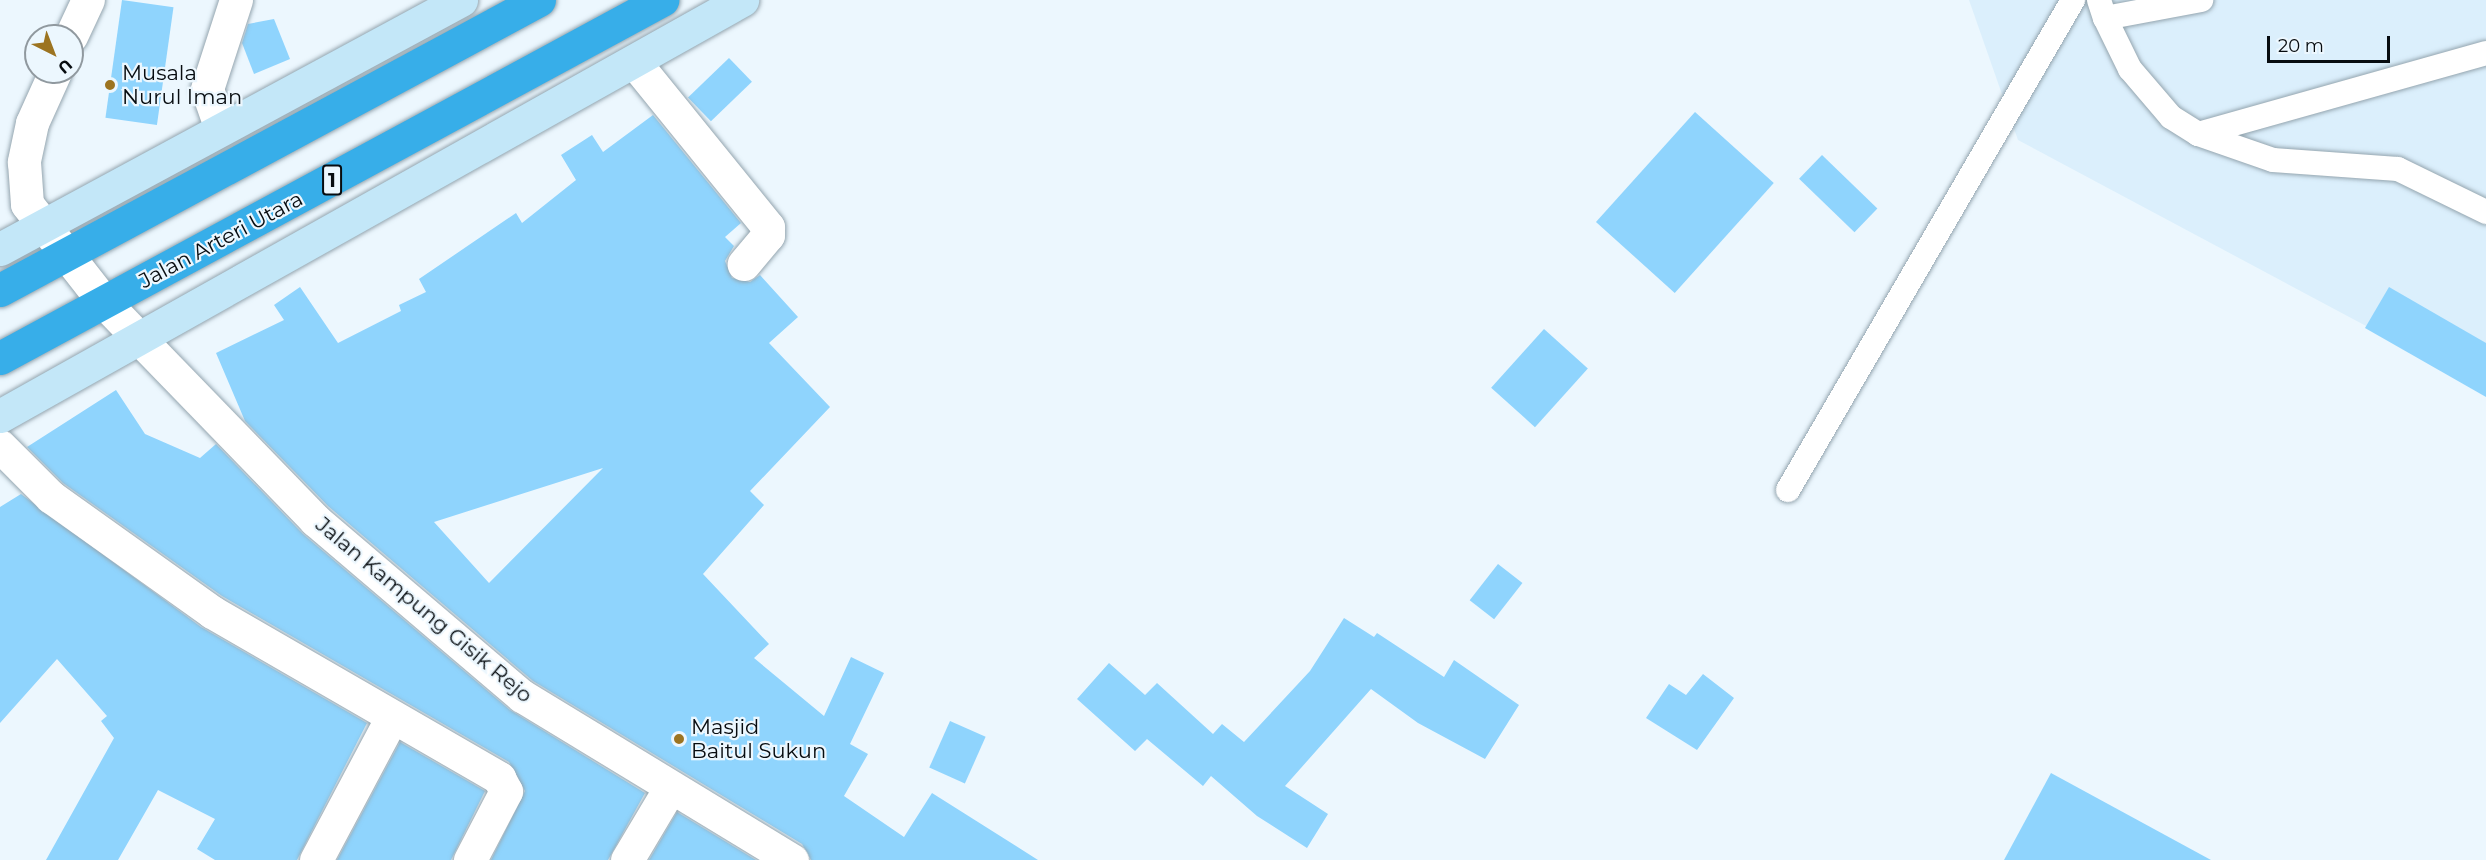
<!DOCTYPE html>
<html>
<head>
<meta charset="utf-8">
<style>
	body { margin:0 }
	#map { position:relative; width:2486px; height:860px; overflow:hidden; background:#ecf7fe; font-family:Montserrat,sans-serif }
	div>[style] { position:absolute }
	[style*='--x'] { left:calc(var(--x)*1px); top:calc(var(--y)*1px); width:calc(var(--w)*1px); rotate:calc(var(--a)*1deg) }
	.built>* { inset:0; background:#dbeffc }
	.building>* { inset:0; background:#8fd4fd; transform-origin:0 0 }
	.roads { filter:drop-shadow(0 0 2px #94a5af) drop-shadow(0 0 2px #94a5af) }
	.lane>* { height:24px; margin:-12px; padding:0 12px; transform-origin:12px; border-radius:12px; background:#fff }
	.street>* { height:33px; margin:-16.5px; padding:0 16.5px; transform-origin:16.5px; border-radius:16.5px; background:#fff }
	.secondary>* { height:33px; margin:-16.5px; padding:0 16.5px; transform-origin:16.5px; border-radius:16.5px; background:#c3e7f8 }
	.highway>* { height:33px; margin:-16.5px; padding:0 16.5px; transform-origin:16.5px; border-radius:16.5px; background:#37aee9 }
	.dots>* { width:16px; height:16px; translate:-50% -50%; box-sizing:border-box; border:3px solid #ecf7fe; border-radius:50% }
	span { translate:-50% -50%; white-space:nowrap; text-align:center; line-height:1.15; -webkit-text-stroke:4.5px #ecf7fe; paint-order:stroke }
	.shield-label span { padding:2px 4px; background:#ecf7fe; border:2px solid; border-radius:4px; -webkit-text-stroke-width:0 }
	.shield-label { font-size:20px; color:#070c10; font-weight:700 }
	.poi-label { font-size:21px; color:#070c10 }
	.left { translate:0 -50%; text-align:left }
	.street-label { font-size:21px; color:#070c10 }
	.north { position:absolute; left:24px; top:24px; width:60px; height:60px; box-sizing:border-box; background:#ecf7fe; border:2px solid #90999f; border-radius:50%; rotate:138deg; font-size:16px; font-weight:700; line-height:24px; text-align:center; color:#070c10 }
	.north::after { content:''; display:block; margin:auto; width:21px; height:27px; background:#9c7421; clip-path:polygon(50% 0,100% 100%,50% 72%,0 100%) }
	.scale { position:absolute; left:2267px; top:36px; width:123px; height:27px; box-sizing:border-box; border:3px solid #070c10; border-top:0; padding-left:8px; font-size:18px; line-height:21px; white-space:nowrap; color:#070c10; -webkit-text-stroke:4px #ecf7fe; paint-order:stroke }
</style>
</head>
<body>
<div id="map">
	<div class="built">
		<i style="clip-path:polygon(1969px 0,2486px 0,2486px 390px,2018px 140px)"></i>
	</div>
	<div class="building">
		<i style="left:122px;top:0;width:52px;height:119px;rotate:8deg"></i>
		<i style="clip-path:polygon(274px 19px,290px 59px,254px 74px,242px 43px,248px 24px)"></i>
		<i style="left:729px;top:58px;width:33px;height:57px;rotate:46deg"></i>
		<i style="left:1695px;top:112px;width:106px;height:148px;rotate:42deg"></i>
		<i style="clip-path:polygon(evenodd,653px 115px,741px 223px,725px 237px,734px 246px,725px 261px,732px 278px,750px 282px,760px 275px,798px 317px,769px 343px,830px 407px,750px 491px,764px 505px,703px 574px,769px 644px,754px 658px,824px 716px,851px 657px,884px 673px,850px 744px,868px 754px,844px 796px,904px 837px,932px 793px,1038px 860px,811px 860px,802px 844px,533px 681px,328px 506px,245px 421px,216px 353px,284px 320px,274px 305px,300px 287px,338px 343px,401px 311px,399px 305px,426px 292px,419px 279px,516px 213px,522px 223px,576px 180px,561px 155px,592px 135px,603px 152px,653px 115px,603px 468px,489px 583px,434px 522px,603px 468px)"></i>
		<i style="left:1822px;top:155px;width:77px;height:33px;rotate:44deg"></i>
		<i style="clip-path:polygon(2389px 287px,2486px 343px,2486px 397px,2365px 328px)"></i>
		<i style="left:1544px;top:329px;width:59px;height:79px;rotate:42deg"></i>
		<i style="clip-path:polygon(116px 390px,145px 434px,200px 458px,216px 444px,303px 534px,510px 710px,645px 793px,608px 860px,491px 860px,525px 791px,509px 762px,222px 596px,63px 483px,27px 447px)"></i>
		<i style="clip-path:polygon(21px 494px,201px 627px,367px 723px,297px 860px,215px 860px,197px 849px,215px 819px,158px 790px,118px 860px,46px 860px,114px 738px,101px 721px,107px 716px,57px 659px,0 723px,0 507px)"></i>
		<i style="left:1498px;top:564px;width:31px;height:46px;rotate:38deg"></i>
		<i style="clip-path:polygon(1344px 618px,1374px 637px,1377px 633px,1444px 677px,1454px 660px,1519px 705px,1485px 759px,1418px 723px,1371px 689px,1285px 786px,1328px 814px,1307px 848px,1257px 816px,1211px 776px,1203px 786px,1147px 739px,1135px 751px,1077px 699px,1109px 663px,1145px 695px,1157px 683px,1213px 734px,1222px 724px,1244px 742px,1310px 671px)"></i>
		<i style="clip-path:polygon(1703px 674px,1734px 698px,1697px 750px,1646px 718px,1669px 684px,1686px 695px)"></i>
		<i style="left:950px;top:721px;width:39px;height:51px;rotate:24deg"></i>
		<i style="clip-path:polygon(400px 742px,485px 791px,451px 860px,337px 860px)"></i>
		<i style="clip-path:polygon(2051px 773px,2211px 860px,2004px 860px)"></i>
		<i style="clip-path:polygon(677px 812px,756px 860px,649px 860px)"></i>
	</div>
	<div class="roads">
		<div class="lane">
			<i style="--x:2099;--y:0;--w:19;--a:72"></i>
			<i style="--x:2105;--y:18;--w:98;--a:-10.6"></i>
			<i style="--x:2105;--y:18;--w:57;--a:63.9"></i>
			<i style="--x:2130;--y:69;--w:63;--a:49.5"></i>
			<i style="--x:2171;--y:117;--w:32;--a:32"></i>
			<i style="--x:2198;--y:134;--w:79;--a:19.1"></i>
			<i style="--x:2273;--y:160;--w:125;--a:4.1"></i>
			<i style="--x:2398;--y:169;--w:98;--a:26"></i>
			<i style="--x:2198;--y:134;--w:299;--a:-15.7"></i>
			<i style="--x:1788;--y:490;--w:567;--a:-59.82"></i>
		</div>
		<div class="street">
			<i style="--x:71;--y:36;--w:40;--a:-65"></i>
			<i style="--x:636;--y:64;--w:210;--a:51"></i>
			<i style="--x:768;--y:227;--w:8;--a:90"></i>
			<i style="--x:768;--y:235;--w:38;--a:130"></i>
			<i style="--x:55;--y:72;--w:56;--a:114.3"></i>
			<i style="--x:32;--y:123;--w:40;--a:102"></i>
			<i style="--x:24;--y:162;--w:42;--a:85.9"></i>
			<i style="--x:27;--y:204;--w:123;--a:51.9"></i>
			<i style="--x:103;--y:301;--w:305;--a:45.9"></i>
			<i style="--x:315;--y:520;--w:272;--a:40.4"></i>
			<i style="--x:522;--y:696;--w:316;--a:31.3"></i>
			<i style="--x:221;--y:129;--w:42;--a:-109.3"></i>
			<i style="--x:207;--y:89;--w:94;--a:-72"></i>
			<i style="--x:0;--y:446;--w:72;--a:45"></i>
			<i style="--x:51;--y:497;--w:198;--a:35.5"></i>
			<i style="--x:212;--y:612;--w:332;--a:30"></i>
			<i style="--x:499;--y:778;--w:15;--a:62"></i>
			<i style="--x:506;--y:791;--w:78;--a:117.6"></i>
			<i style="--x:316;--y:860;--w:162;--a:-62"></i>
			<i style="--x:627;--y:860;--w:84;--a:-59.2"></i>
		</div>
		<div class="secondary">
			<i style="--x:0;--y:249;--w:524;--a:-28.37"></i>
			<i style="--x:0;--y:416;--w:851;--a:-29.28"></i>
		</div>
		<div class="highway">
			<i style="--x:0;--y:290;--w:612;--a:-28.28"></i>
			<i style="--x:0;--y:358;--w:753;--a:-28.4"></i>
		</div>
	</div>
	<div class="dots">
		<i style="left:110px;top:85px;background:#9c7421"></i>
		<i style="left:679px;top:739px;background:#9c7421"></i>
	</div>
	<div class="shield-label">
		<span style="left:332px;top:180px">1</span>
	</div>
	<div class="poi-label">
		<span class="left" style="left:122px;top:85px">Musala<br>Nurul Iman</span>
		<span class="left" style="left:691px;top:739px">Masjid<br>Baitul Sukun</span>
	</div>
	<div class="street-label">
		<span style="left:221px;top:240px;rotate:-28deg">Jalan Arteri Utara</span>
		<span style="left:424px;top:610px;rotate:40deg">Jalan Kampung Gisik Rejo</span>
	</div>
	<div class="north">U</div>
	<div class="scale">20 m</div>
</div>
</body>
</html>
